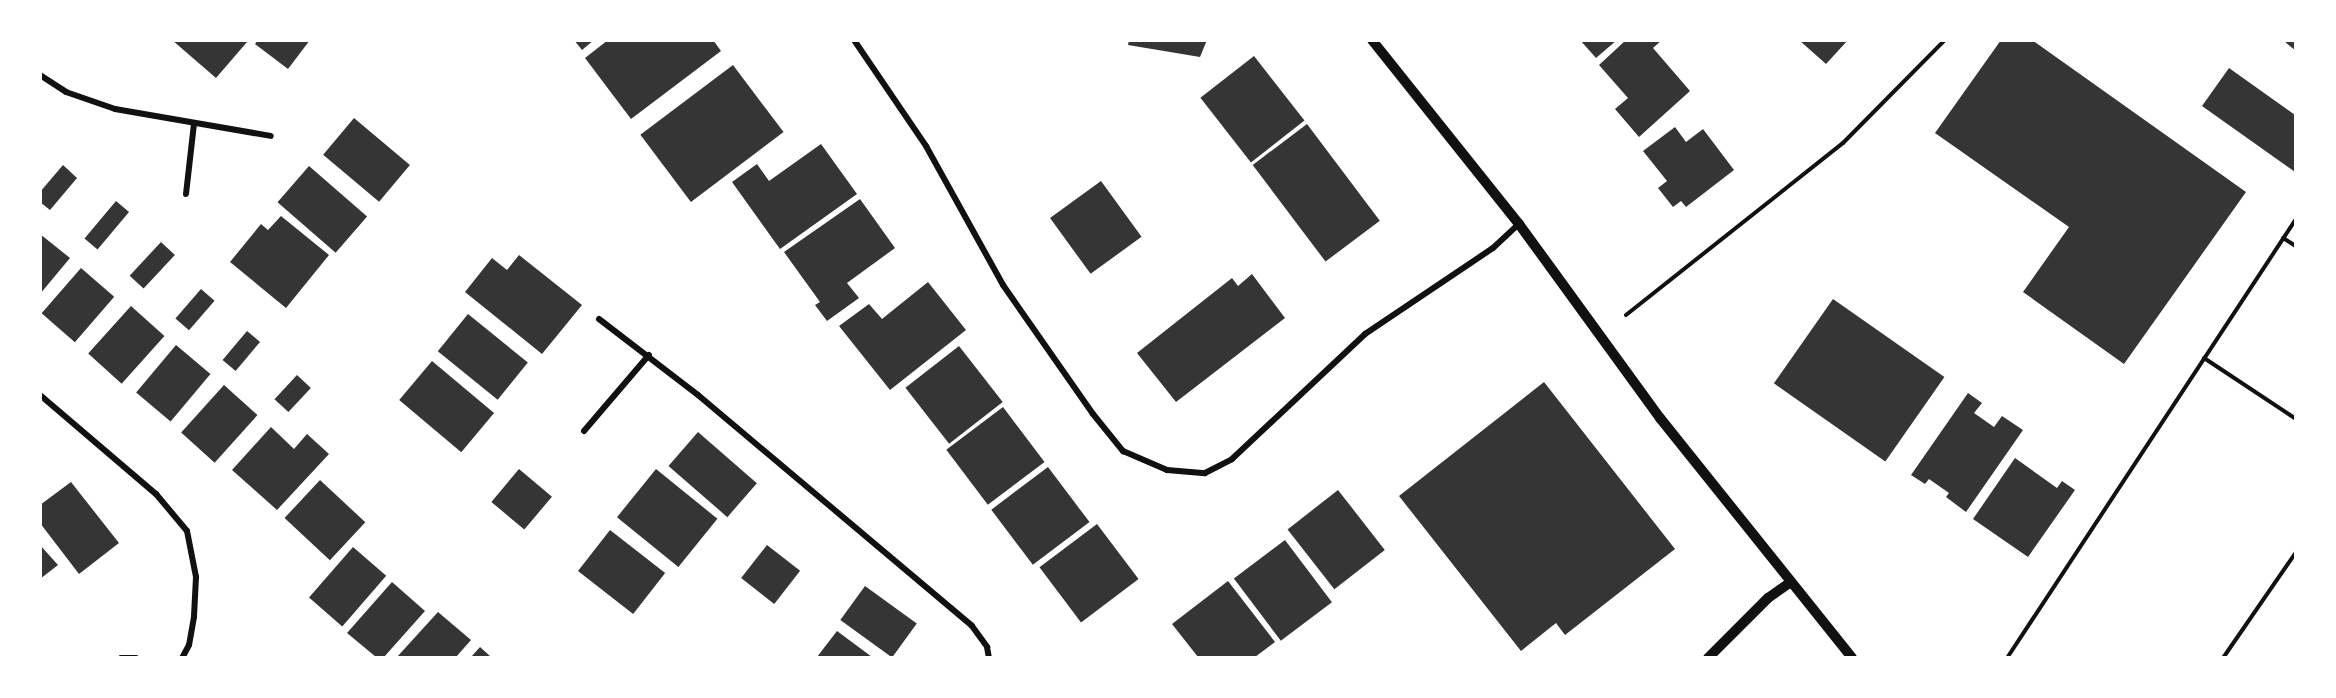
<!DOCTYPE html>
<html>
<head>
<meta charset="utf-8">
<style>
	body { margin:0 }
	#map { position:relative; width:2336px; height:698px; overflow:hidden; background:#fff; font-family:Signika,sans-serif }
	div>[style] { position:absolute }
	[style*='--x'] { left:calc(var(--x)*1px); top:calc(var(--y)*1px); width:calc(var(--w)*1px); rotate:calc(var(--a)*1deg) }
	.building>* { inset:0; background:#353535; transform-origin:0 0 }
	.path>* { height:4px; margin:-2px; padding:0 2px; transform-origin:2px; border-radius:2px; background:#111 }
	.minor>* { height:6px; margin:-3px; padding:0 3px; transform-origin:3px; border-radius:3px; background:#111 }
	.tertiary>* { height:10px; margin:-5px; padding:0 5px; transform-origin:5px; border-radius:5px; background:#111 }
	span { translate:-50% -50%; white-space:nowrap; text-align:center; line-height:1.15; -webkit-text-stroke:5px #fff; paint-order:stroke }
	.frame { position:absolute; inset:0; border:42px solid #fff; pointer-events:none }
</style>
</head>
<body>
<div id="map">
	<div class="building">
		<i style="clip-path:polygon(172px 40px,246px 40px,247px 42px,216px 78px)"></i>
		<i style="clip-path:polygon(258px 40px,310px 40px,288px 69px,255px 44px)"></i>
		<i style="clip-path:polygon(574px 40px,594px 40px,582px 50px)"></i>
		<i style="clip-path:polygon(608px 40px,713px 40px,721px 51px,631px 119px,585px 58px)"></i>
		<i style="clip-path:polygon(1129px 40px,1207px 40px,1200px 57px,1128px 45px)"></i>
		<i style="clip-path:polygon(1580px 40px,1617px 40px,1596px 58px)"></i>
		<i style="clip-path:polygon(1626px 40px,1662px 40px,1653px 48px,1690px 91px,1639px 137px,1615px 109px,1628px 98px,1599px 65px)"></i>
		<i style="clip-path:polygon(1799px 40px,1848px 40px,1826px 64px)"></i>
		<i style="clip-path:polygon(2001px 40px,2032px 40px,2246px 192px,2124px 364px,2023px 292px,2069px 227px,1935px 133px)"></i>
		<i style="clip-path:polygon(2283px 40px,2295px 40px,2295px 50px,2291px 47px)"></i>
		<i style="left:1254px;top:56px;width:82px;height:68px;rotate:52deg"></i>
		<i style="left:733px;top:65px;width:84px;height:116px;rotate:53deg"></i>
		<i style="clip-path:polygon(2229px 68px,2295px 115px,2295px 172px,2202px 106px)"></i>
		<i style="left:354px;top:118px;width:73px;height:48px;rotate:40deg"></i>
		<i style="left:1307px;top:124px;width:121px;height:68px;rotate:53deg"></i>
		<i style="clip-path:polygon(1675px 127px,1686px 142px,1703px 129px,1734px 170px,1686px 207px,1681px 201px,1673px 207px,1658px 188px,1667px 181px,1643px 151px)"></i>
		<i style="clip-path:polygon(821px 144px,857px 194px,780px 249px,732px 182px,757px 164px,769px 181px)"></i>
		<i style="clip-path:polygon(63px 165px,77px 178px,50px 210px,40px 202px,40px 192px)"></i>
		<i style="left:309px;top:166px;width:77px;height:48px;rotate:41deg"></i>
		<i style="left:1101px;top:181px;width:69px;height:63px;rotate:54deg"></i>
		<i style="clip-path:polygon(860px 199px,895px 248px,847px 283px,859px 298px,827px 321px,815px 305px,820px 302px,784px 252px)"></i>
		<i style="left:116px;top:201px;width:17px;height:49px;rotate:40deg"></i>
		<i style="clip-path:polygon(281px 216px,329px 255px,286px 308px,230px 262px,261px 224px,268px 230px)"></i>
		<i style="clip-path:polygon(40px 234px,70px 258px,40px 294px)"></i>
		<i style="left:161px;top:242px;width:19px;height:46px;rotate:43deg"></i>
		<i style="clip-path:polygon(519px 255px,582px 305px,542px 354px,465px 292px,492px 258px,507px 270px)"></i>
		<i style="left:81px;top:268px;width:44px;height:60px;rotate:41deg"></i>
		<i style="clip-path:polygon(1252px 274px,1285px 318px,1176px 402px,1137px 353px,1232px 278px,1238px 286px)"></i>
		<i style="clip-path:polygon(928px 282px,966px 330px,890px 390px,839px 326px,869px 304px,882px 319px)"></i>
		<i style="left:201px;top:289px;width:18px;height:39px;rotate:41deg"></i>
		<i style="left:1833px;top:299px;width:136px;height:103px;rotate:35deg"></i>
		<i style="left:131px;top:306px;width:45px;height:64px;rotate:42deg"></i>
		<i style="left:468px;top:314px;width:77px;height:48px;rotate:39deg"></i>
		<i style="left:247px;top:331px;width:17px;height:38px;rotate:40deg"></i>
		<i style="left:176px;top:345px;width:45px;height:62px;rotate:40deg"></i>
		<i style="left:959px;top:346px;width:71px;height:68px;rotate:52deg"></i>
		<i style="left:432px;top:361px;width:81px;height:51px;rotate:40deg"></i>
		<i style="left:297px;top:375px;width:19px;height:33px;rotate:43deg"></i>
		<i style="clip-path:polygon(1544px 382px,1675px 549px,1565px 635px,1556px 623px,1521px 651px,1399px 496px)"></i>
		<i style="left:224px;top:385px;width:45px;height:64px;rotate:42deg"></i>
		<i style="clip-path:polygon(1968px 393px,1982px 403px,1974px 413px,1994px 427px,2002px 416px,2023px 430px,1966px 512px,1946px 497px,1949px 493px,1929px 479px,1925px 484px,1911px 475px)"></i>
		<i style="left:1003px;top:407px;width:69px;height:71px;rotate:53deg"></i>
		<i style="clip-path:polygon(271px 427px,294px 449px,307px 434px,329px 454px,277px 510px,232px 470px)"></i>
		<i style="left:698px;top:432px;width:78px;height:45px;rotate:41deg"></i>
		<i style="clip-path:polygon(2015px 458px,2057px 488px,2062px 481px,2075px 490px,2028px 557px,1973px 519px)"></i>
		<i style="left:1048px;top:467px;width:69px;height:71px;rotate:53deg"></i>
		<i style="left:519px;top:469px;width:43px;height:43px;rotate:40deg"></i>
		<i style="left:656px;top:469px;width:79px;height:62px;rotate:39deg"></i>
		<i style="left:320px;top:480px;width:62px;height:52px;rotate:43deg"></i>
		<i style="clip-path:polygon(71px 482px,119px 543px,79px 574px,40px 523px,40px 505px)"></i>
		<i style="left:1338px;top:490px;width:76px;height:64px;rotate:52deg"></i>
		<i style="left:1097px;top:524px;width:69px;height:72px;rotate:53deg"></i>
		<i style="left:610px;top:530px;width:70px;height:52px;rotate:38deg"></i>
		<i style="left:1285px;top:540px;width:78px;height:64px;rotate:53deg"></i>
		<i style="clip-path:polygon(40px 545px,58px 565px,40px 579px)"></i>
		<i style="left:767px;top:545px;width:42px;height:42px;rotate:38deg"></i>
		<i style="left:353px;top:547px;width:44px;height:67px;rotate:41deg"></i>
		<i style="clip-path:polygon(1228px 581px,1275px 642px,1255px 657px,1198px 657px,1172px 624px)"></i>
		<i style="clip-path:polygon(392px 582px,425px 611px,384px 657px,376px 657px,347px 633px)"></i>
		<i style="left:865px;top:586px;width:64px;height:42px;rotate:36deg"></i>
		<i style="clip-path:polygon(438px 612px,471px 640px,456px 657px,397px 657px)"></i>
		<i style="clip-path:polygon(837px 631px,872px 657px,817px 657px)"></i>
		<i style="clip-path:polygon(480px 647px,491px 657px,471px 657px)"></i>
	</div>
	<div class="path">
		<i style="--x:2283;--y:238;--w:15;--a:32"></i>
		<i style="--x:1626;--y:315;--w:277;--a:-38.4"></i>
		<i style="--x:1843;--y:143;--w:145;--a:-45.3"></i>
		<i style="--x:2204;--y:358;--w:110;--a:33.5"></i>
		<i style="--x:2007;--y:658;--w:526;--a:-56.64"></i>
		<i style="--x:2223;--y:658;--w:129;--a:-55.4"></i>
	</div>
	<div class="minor">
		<i style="--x:854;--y:40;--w:128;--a:55.8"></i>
		<i style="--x:926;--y:146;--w:159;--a:61"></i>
		<i style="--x:1003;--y:285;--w:157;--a:55.1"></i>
		<i style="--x:1093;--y:414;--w:48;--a:51"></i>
		<i style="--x:1123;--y:451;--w:48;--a:23.4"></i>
		<i style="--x:1167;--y:470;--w:38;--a:5"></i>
		<i style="--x:1205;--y:473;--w:30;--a:-27"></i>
		<i style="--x:1232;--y:459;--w:183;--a:-43.2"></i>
		<i style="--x:1365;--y:334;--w:154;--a:-33.9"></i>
		<i style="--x:1493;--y:248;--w:35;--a:-43"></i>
		<i style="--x:40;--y:75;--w:31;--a:33"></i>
		<i style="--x:66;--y:92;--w:52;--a:19.1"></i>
		<i style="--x:115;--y:109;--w:158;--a:9.8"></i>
		<i style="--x:186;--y:194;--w:70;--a:-83.5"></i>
		<i style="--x:599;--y:319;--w:125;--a:37.5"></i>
		<i style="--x:698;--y:395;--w:358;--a:40.1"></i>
		<i style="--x:972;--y:626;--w:26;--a:54"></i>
		<i style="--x:987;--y:647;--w:11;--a:80"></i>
		<i style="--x:40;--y:395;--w:153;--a:40.5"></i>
		<i style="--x:156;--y:494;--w:48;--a:50"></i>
		<i style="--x:187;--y:531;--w:47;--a:78.9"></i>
		<i style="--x:196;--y:577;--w:40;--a:92.9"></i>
		<i style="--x:194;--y:617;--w:28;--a:100"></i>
		<i style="--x:189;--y:645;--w:15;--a:118"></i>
		<i style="--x:584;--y:431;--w:100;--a:-49.5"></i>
		<i style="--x:121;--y:658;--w:15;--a:0"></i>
	</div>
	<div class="tertiary">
		<i style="--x:1372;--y:40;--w:236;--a:51.4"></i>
		<i style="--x:1519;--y:224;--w:240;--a:54"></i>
		<i style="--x:1660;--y:418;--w:307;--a:51.3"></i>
		<i style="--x:1708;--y:658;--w:85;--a:-45"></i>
		<i style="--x:1768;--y:598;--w:28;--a:-35"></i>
	</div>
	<div class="frame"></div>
</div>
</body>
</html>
